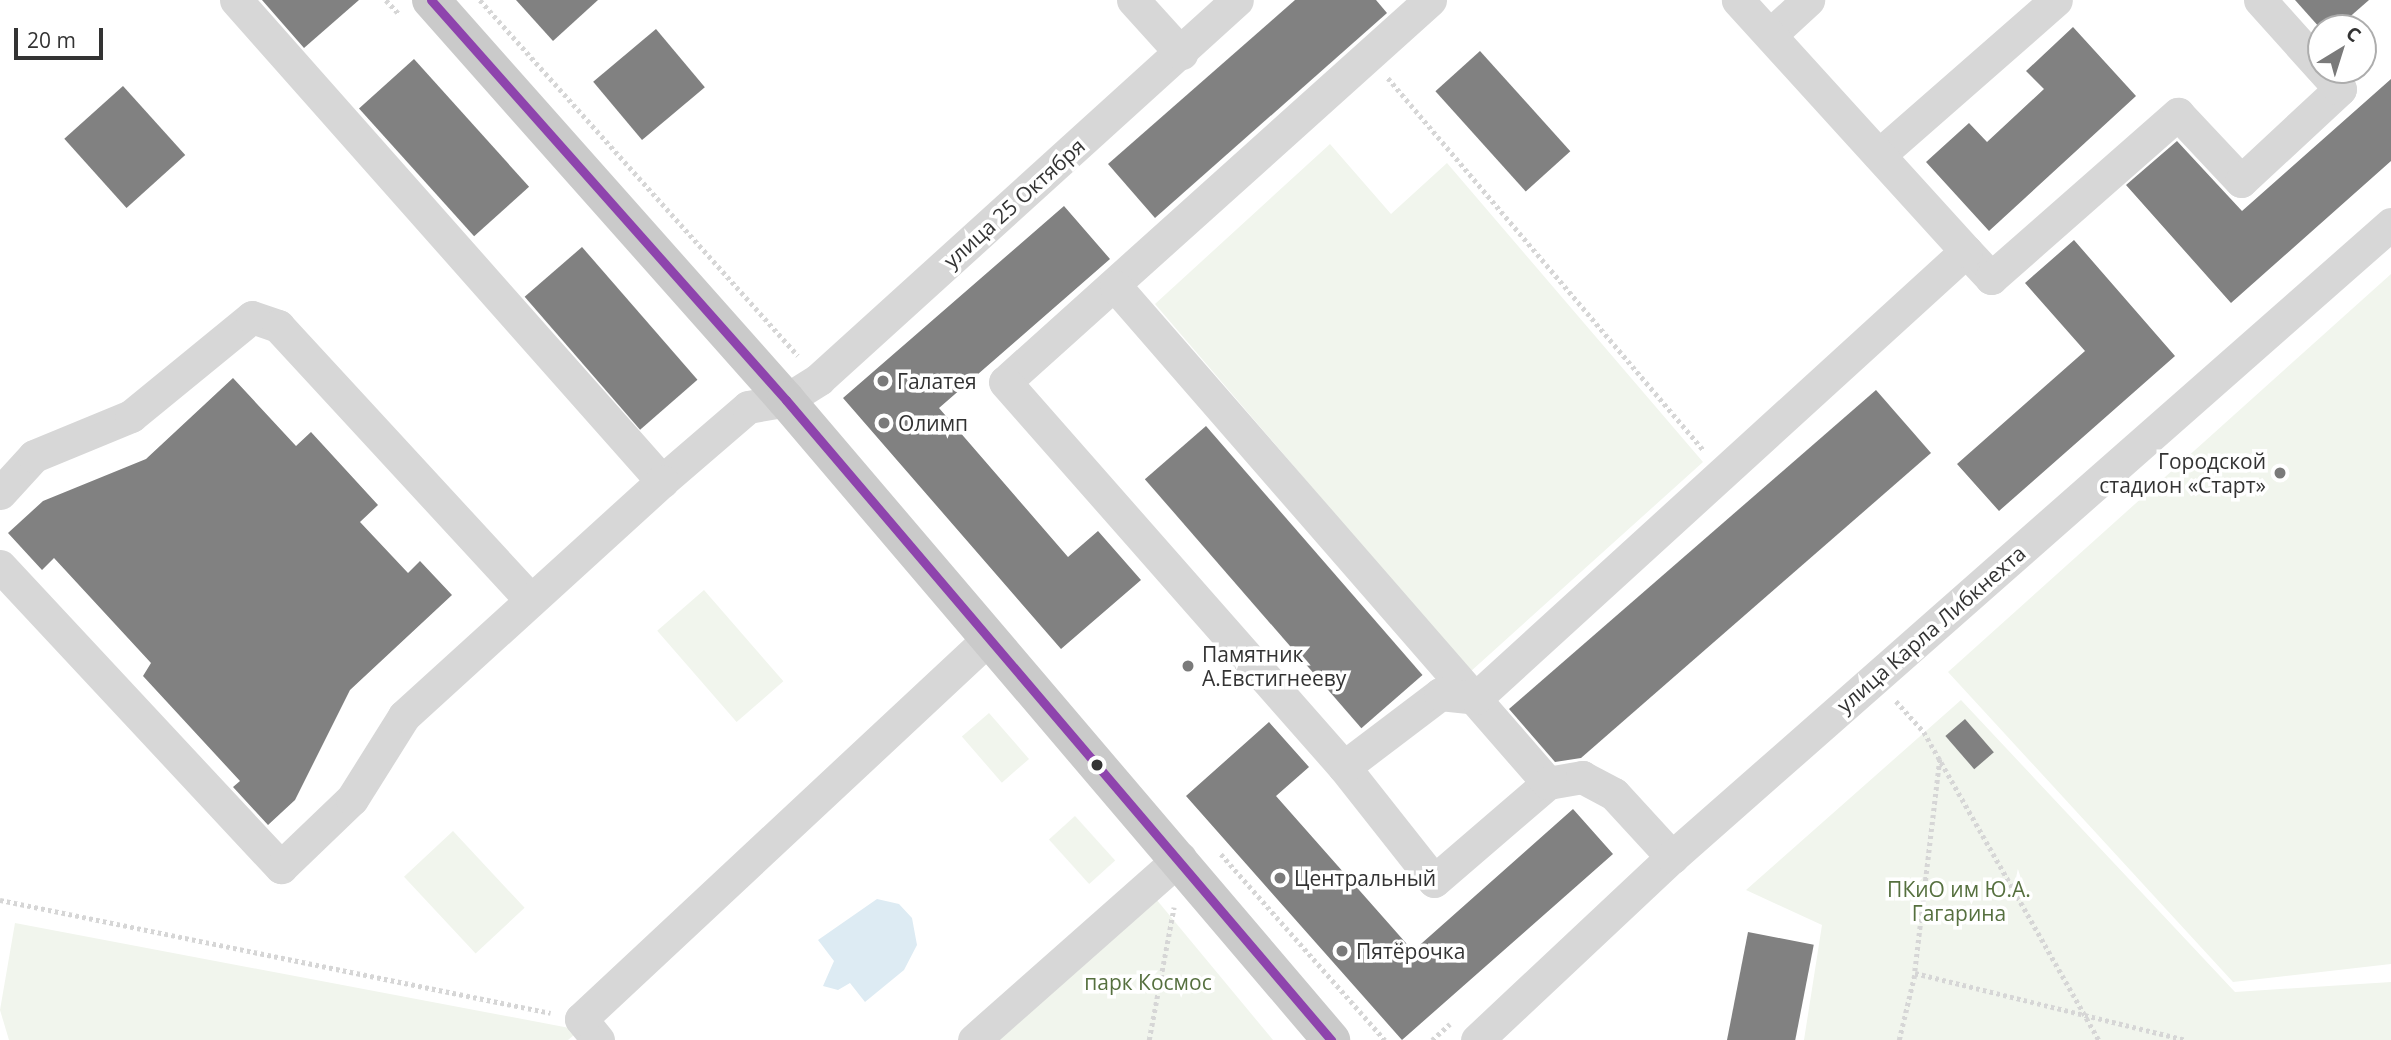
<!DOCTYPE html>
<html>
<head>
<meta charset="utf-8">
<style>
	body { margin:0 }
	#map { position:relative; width:2391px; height:1040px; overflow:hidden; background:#fff; font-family:"Open Sans",sans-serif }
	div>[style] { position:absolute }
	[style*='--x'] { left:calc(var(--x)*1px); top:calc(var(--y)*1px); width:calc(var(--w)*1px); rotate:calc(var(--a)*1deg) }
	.green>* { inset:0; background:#f1f5ed; transform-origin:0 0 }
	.water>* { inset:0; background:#ddebf3 }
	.building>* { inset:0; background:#818181; transform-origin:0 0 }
	.path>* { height:4.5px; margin-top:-2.25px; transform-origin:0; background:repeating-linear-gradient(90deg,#d6d6d6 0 3.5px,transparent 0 7px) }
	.minor>* { height:33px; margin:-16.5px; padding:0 16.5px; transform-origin:16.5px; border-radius:16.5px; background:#d7d7d7 }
	.major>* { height:38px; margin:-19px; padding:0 19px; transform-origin:19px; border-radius:19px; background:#cacaca }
	.bus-1>* { height:9px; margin:-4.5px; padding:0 4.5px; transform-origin:4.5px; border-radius:4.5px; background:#8e44ad }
	.dots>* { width:19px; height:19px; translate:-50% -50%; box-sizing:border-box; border:4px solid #fff; border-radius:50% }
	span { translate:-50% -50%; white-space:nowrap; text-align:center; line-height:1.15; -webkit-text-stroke:7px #fff; paint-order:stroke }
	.street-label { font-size:21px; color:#333 }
	.poi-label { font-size:21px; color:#333 }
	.left { translate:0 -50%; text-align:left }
	.right { translate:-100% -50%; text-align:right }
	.park-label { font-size:21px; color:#56703f }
	.north { position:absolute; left:2307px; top:14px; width:70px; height:70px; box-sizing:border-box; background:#fff; border:2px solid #adadad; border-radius:50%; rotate:38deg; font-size:19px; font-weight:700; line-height:28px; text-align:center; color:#333 }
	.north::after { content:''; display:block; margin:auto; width:24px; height:32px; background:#7a7a7a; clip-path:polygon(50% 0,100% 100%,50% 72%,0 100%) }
	.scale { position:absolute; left:14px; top:28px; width:89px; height:32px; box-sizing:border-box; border:4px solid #333; border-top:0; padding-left:9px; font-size:21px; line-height:24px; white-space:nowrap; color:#333; -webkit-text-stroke:5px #fff; paint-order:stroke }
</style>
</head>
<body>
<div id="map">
	<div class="green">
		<i style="clip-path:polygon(1330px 144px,1391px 214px,1447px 163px,1703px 462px,1470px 672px,1155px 304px)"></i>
		<i style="clip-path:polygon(2391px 274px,2391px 964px,2233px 982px,1948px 672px)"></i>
		<i style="left:704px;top:590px;width:121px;height:62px;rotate:49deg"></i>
		<i style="clip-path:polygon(1961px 700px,2235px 992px,2391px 982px,2391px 1040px,1804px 1040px,1822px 925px,1746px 890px)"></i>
		<i style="left:989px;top:713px;width:61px;height:36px;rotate:49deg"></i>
		<i style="left:1075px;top:816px;width:60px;height:35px;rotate:48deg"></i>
		<i style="left:453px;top:831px;width:105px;height:67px;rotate:47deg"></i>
		<i style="clip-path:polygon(1156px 899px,1273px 1040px,998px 1040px)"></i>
		<i style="clip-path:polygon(15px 923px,580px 1030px,568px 1040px,9px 1040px,0 1010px)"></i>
	</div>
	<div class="water">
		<i style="clip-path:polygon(877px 899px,899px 904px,912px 918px,917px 945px,904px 970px,865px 1002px,850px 983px,838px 990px,823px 986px,834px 961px,818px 940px)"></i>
	</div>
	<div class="building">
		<i style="clip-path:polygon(262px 0,359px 0,304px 48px)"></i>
		<i style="clip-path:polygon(516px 0,598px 0,553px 41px)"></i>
		<i style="clip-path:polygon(1295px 0,1376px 0,1387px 13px,1155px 218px,1108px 164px)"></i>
		<i style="clip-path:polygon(2295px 0,2369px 0,2337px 28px,2320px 28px)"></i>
		<i style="clip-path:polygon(2073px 27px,2136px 96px,1989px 231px,1926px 162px,1969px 123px,1987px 142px,2044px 89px,2026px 71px)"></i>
		<i style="left:656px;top:29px;width:76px;height:82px;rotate:50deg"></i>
		<i style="left:1480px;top:51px;width:135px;height:60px;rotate:48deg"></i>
		<i style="left:414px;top:59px;width:172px;height:74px;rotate:48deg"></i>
		<i style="clip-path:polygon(2391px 79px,2391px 161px,2231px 303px,2126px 185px,2177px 141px,2242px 211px)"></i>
		<i style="left:123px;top:86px;width:93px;height:79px;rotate:48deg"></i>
		<i style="clip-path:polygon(1064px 206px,1110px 259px,939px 408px,1068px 557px,1098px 531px,1141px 580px,1061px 649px,843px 398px)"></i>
		<i style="clip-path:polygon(2074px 240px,2175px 356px,1999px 511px,1957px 464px,2085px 351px,2025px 283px)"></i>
		<i style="left:582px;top:247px;width:176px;height:76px;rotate:49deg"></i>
		<i style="clip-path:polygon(233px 378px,296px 446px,311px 432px,378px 505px,360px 522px,408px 573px,420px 561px,452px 595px,350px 690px,295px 800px,268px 825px,233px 787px,240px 781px,143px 676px,151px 663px,54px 558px,42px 570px,8px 533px,43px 501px,146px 459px)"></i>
		<i style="clip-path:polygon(1876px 390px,1931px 453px,1581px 758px,1555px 762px,1509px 709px)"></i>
		<i style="left:1206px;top:426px;width:330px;height:81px;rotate:49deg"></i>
		<i style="left:1965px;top:719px;width:44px;height:26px;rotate:49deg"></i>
		<i style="clip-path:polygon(1269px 722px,1309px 767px,1276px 796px,1413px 951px,1573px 809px,1613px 854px,1402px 1040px,1186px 796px)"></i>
		<i style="left:1748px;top:932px;width:67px;height:110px;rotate:11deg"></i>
	</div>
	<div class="path">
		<i style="--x:386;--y:0;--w:19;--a:47"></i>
		<i style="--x:480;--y:0;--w:477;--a:48.2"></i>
		<i style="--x:1388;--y:78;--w:488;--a:49.7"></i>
		<i style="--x:1896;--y:701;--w:42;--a:47.9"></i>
		<i style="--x:1924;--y:732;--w:354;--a:60.4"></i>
		<i style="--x:1940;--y:759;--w:215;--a:96.7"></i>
		<i style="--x:1915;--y:973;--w:278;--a:13.9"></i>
		<i style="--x:1221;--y:854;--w:248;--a:48.6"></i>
		<i style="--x:0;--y:900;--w:562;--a:11.59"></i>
		<i style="--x:1149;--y:1040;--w:135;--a:-79.4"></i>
		<i style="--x:1432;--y:1040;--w:24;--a:-42"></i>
		<i style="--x:1899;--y:1040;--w:69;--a:-76.6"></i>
	</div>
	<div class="minor">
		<i style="--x:236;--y:0;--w:643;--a:48.47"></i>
		<i style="--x:662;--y:481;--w:113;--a:-40.7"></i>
		<i style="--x:748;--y:407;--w:39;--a:-10"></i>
		<i style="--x:786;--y:400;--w:39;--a:-32"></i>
		<i style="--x:819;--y:379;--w:564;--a:-42.2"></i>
		<i style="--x:1133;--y:0;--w:72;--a:47.8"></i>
		<i style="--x:1430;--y:0;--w:571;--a:138.05"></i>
		<i style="--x:1005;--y:382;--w:513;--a:48.64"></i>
		<i style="--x:1344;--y:767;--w:145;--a:51.7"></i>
		<i style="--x:1434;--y:881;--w:150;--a:-40.7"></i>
		<i style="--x:2260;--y:0;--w:91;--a:48.1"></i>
		<i style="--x:1770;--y:35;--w:52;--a:-42.6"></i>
		<i style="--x:1879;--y:155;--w:235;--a:-41.2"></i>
		<i style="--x:1966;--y:251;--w:37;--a:47"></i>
		<i style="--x:1991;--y:278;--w:249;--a:-41.3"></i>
		<i style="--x:2178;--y:114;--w:92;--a:46.8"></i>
		<i style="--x:2241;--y:181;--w:135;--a:-42.9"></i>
		<i style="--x:2340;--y:89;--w:25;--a:-132"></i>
		<i style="--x:1116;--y:287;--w:658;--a:48.95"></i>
		<i style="--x:1548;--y:783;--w:35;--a:-10"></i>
		<i style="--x:1582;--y:777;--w:36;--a:28"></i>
		<i style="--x:1614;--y:794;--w:86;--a:47.4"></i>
		<i style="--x:0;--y:493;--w:50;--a:-47.4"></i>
		<i style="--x:34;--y:456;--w:105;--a:-22.4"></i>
		<i style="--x:131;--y:416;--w:156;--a:-39.3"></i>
		<i style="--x:252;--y:317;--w:28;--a:19"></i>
		<i style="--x:278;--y:326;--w:372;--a:47.3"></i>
		<i style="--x:0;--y:566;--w:412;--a:47"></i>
		<i style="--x:281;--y:867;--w:98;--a:-43.8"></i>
		<i style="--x:352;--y:799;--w:98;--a:-57.9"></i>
		<i style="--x:404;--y:716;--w:349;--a:-42.3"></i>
		<i style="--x:1344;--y:767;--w:121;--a:-37.2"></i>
		<i style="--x:1440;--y:694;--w:36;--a:6"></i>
		<i style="--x:1476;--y:698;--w:663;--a:-42.37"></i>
		<i style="--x:1966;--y:251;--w:339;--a:-132.3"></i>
		<i style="--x:598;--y:1040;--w:27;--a:-129"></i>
		<i style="--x:581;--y:1019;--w:554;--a:-43.03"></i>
		<i style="--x:974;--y:1040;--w:275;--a:-41.5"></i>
		<i style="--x:1477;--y:1040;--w:267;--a:-43.2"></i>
		<i style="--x:1672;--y:857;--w:958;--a:-41.36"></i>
	</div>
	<div class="major">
		<i style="--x:431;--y:0;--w:535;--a:48.41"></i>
		<i style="--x:786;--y:400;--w:841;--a:49.58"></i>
	</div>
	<div class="bus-1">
		<i style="--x:431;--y:0;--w:535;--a:48.41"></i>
		<i style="--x:786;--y:400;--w:841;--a:49.58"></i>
	</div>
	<div class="dots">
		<i style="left:883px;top:381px;background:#7a7a7a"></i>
		<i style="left:884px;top:423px;background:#7a7a7a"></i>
		<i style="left:2280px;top:473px;background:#7a7a7a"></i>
		<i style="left:1188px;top:666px;background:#7a7a7a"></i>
		<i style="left:1097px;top:765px;background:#333"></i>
		<i style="left:1280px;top:878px;background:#7a7a7a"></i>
		<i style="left:1342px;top:951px;background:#7a7a7a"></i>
	</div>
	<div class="street-label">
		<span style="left:1014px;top:203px;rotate:-42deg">улица 25 Октября</span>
		<span style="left:1931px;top:629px;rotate:-41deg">улица Карла Либкнехта</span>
	</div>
	<div class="poi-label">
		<span class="left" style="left:897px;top:381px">Галатея</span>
		<span class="left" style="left:898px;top:423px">Олимп</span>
		<span class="right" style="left:2266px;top:473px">Городской<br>стадион «Старт»</span>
		<span class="left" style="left:1202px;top:666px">Памятник<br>А.Евстигнееву</span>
		<span class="left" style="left:1294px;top:878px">Центральный</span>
		<span class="left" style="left:1356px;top:951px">Пятёрочка</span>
	</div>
	<div class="park-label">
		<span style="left:1959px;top:901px">ПКиО им Ю.А.<br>Гагарина</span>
		<span style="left:1148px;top:982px">парк Космос</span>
	</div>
	<div class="north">С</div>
	<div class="scale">20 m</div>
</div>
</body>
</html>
